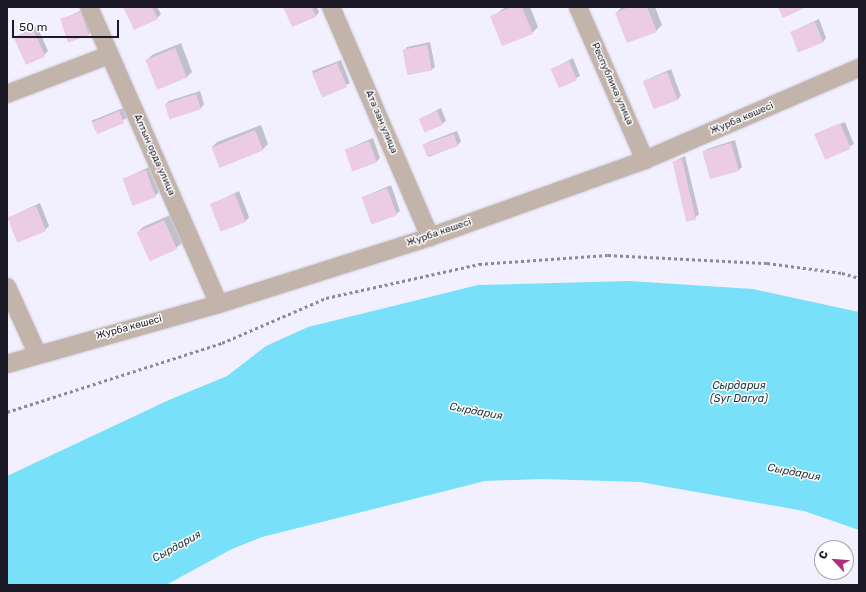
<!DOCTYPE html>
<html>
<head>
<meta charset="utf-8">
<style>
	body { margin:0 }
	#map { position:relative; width:866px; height:592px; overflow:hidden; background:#f2f0fe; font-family:Rubik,sans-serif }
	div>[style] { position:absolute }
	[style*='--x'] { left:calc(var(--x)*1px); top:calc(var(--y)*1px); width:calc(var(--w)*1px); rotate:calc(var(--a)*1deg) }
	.water>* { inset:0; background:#78e1f9 }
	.shadow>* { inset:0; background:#0003; transform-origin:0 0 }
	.building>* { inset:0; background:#eccce5; transform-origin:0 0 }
	.path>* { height:2.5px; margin-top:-1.25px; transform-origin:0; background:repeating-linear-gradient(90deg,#8c8a98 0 3px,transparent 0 6px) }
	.roads { filter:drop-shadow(0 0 1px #d0cedb) drop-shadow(0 0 1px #d0cedb) }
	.minor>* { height:18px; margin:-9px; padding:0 9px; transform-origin:9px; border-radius:9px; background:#c3b4ab }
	span { translate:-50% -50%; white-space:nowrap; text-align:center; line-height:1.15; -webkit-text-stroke:3px #fff; paint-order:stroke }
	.street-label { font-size:10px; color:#1c1a26 }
	.water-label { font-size:11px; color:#1c353a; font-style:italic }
	.frame { position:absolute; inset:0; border:8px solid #1c1a26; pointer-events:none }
	.north { position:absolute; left:814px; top:540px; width:40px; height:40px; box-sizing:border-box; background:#fff; border:1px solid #a4a3a8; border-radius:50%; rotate:296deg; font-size:11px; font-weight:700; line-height:16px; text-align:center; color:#1c1a26 }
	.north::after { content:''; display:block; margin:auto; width:14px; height:18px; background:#b02e79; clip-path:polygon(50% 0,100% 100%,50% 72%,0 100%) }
	.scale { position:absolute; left:12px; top:20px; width:107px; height:18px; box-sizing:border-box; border:2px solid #1c1a26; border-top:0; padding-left:5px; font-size:12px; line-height:14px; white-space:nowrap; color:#1c1a26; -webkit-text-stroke:3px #fff; paint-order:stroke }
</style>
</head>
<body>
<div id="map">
	<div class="water">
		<i style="clip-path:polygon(629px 281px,753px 289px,859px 312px,859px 530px,804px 511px,640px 482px,541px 479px,485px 481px,262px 537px,232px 549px,166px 585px,7px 585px,7px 476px,169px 400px,227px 376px,266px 346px,308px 327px,478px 285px)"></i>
	</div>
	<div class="shadow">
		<i style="clip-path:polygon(125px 7px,157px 7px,161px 14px,157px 18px)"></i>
		<i style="clip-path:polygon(284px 7px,317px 7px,319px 12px,316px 16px)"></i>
		<i style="clip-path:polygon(506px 7px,530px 7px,538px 27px,532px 33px,491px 17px)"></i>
		<i style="clip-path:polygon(622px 7px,655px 7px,662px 25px,656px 31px,616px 13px)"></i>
		<i style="clip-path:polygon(84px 9px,92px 31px,88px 35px,61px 20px)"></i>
		<i style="clip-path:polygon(819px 19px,826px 38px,823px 42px,791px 32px)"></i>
		<i style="clip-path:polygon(37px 26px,48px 51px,44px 55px,15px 37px)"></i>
		<i style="clip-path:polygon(430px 42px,435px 67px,431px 70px,404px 51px,407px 47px)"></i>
		<i style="clip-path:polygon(181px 43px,192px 72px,187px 77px,146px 61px,152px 55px)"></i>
		<i style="clip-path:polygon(573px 58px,580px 76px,560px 87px,552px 69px)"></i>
		<i style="left:341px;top:60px;width:25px;height:31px;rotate:69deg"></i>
		<i style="clip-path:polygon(671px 69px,681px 96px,677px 100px,644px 81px)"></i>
		<i style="clip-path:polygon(200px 91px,204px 104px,201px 108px,166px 104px,169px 101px)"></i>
		<i style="left:123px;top:108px;width:11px;height:34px;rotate:68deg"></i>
		<i style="clip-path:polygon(441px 108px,446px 121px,442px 124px,420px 119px)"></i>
		<i style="left:845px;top:122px;width:24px;height:32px;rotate:68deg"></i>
		<i style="clip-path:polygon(261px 125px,268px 144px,263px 149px,212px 147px,217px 142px)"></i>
		<i style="clip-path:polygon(457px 131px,461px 141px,458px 145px,429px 157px,424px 146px,428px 142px)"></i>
		<i style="clip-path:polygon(373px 138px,380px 158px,376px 162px,345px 150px)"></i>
		<i style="clip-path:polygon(735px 140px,742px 167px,739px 170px,704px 152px,707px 149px)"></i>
		<i style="clip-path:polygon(685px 156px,699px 214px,695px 218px,673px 162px)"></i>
		<i style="clip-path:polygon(149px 167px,159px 192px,155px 196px,124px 179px)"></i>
		<i style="clip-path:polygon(391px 185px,400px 211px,396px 214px,363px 197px)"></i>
		<i style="clip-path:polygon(239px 191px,249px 217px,246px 221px,212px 204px)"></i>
		<i style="clip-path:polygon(40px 203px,49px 226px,45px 230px,8px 218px)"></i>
		<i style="clip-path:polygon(170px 215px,182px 243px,176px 248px,138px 232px,143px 227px)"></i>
	</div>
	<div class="building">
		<i style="clip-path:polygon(123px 7px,152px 7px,158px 19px,134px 30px)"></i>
		<i style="clip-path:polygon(283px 7px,312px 7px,316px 17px,292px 27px)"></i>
		<i style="clip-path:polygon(512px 7px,522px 7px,533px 34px,502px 46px,490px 16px)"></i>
		<i style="clip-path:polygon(629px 7px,647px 7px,657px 32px,627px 43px,615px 13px)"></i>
		<i style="clip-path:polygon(778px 7px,807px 7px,783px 18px)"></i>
		<i style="left:81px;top:12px;width:25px;height:22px;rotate:72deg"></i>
		<i style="left:815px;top:22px;width:22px;height:27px;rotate:68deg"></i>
		<i style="left:33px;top:29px;width:30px;height:21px;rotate:66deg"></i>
		<i style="left:427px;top:45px;width:26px;height:25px;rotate:79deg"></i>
		<i style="left:175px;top:48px;width:32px;height:32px;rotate:68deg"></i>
		<i style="left:569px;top:61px;width:21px;height:20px;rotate:67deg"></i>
		<i style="left:337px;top:63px;width:26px;height:27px;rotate:67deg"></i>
		<i style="left:667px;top:72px;width:30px;height:26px;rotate:69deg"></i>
		<i style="left:196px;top:94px;width:16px;height:33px;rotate:72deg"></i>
		<i style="left:119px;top:111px;width:13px;height:29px;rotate:67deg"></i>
		<i style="left:437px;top:111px;width:15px;height:20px;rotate:67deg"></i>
		<i style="left:840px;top:123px;width:28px;height:28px;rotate:67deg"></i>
		<i style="left:255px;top:130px;width:22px;height:47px;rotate:68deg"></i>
		<i style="left:454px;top:134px;width:13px;height:33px;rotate:72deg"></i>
		<i style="left:369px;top:141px;width:23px;height:26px;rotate:70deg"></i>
		<i style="left:731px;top:143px;width:29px;height:30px;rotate:74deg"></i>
		<i style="left:682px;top:159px;width:62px;height:10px;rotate:77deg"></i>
		<i style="left:146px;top:170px;width:29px;height:25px;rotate:70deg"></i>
		<i style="left:387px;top:188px;width:29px;height:27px;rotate:70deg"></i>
		<i style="left:235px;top:194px;width:30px;height:27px;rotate:69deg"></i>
		<i style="left:36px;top:206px;width:27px;height:31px;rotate:68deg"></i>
		<i style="left:164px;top:220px;width:32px;height:30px;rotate:66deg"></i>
	</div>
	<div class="path">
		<i style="--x:7;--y:412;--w:226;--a:-17.8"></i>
		<i style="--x:222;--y:343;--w:113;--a:-23.4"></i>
		<i style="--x:326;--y:298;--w:157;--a:-12.5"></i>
		<i style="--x:479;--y:264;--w:129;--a:-4"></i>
		<i style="--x:608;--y:255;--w:159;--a:2.9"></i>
		<i style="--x:767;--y:263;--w:76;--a:7.6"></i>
		<i style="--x:842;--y:273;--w:18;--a:16"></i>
	</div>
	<div class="roads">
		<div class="minor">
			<i style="--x:89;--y:7;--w:324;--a:66.4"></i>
			<i style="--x:331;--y:7;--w:250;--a:66.7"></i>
			<i style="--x:578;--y:7;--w:167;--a:66.4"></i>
			<i style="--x:7;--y:94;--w:109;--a:-20.9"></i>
			<i style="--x:7;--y:287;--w:72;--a:65.6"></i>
			<i style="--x:7;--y:364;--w:220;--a:-15.8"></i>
			<i style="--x:219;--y:304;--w:221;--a:-17.6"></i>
			<i style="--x:430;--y:237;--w:228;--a:-19.7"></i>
			<i style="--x:645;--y:160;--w:233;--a:-23.3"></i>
		</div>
	</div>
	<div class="street-label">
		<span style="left:612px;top:84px;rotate:66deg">Республика улица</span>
		<span style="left:742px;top:119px;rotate:-23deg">Журба көшесі</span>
		<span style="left:381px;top:122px;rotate:67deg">Ата зан улица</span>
		<span style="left:154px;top:155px;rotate:66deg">Алтын орда улица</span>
		<span style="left:439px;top:233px;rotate:-19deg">Журба көшесі</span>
		<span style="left:129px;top:328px;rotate:-15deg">Журба көшесі</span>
	</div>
	<div class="water-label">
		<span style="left:739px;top:393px">Сырдария<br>(Syr Darya)</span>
		<span style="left:476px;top:412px;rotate:11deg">Сырдария</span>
		<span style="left:794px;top:473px;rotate:11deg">Сырдария</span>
		<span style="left:177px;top:547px;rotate:-29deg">Сырдария</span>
	</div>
	<div class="frame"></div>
	<div class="north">С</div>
	<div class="scale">50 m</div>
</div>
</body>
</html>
